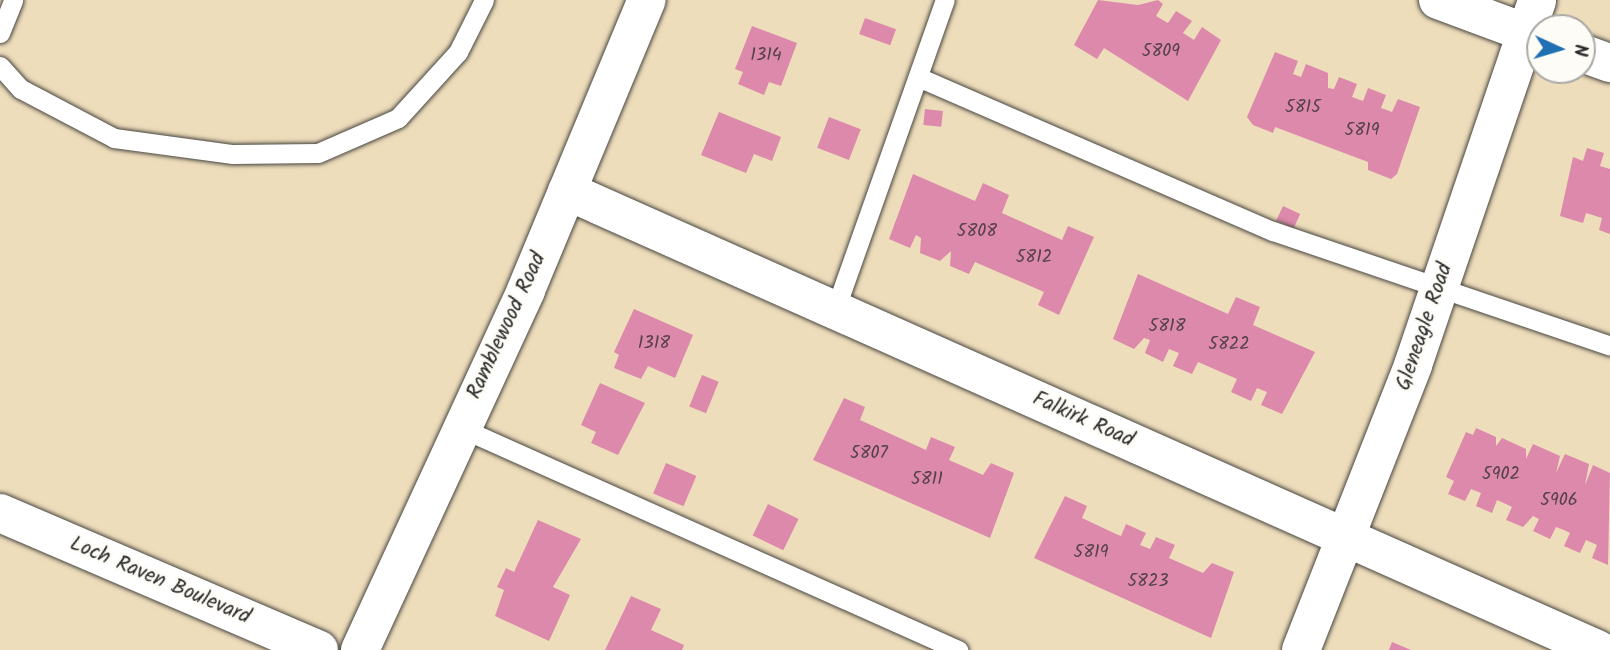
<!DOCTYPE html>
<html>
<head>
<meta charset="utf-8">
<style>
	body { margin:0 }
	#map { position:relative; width:1610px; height:650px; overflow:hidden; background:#edb; font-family:Kalam,sans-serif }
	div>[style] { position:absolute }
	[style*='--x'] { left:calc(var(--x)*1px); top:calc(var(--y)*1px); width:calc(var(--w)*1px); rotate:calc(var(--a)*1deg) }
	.building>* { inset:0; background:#dc89ab; transform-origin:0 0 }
	.roads { filter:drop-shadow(0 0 2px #484641) drop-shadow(0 0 2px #484641) }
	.lane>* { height:19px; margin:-9.5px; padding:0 9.5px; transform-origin:9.5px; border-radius:9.5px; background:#fff }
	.street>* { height:38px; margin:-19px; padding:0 19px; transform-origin:19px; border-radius:19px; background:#fff }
	.primary>* { height:38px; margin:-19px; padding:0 19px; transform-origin:19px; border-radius:19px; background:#fff }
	span { translate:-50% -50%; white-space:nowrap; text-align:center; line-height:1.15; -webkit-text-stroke:6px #fdfcf7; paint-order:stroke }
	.number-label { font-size:18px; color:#57424b }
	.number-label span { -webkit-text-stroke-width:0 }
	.street-label { font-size:21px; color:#2b2b2b }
	.north { position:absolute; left:1526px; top:14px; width:70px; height:70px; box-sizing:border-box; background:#fdfcf7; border:2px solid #a9a8a5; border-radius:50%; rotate:94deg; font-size:19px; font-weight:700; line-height:28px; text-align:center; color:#2b2b2b }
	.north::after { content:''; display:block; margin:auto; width:24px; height:32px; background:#1f6fb2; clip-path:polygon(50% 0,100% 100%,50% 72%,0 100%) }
</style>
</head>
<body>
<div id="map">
	<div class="building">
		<i style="clip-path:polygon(1098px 0,1138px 5px,1158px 0,1163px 4px,1156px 16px,1168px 23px,1176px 11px,1192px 21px,1183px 33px,1194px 40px,1202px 27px,1221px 40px,1188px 101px,1104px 48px,1097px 59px,1074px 45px)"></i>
		<i style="left:865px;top:18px;width:33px;height:17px;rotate:20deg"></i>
		<i style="clip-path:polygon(752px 26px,797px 43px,781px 86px,769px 82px,764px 95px,738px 84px,743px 72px,735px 69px)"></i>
		<i style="clip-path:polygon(1275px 52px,1298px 61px,1293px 74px,1301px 77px,1306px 64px,1328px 73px,1328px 88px,1334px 89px,1339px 77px,1357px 84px,1352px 97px,1363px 101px,1368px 88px,1386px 95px,1381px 108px,1387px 110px,1392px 112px,1398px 99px,1420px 107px,1397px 174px,1391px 179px,1368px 170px,1368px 162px,1275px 127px,1273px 133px,1253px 125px,1247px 117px)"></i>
		<i style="left:925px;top:109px;width:18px;height:16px;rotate:6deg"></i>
		<i style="clip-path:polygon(719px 112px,781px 137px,772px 161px,754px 154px,746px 173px,701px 155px)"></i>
		<i style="left:829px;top:117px;width:34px;height:33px;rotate:21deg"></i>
		<i style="clip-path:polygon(1587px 148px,1604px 153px,1600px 166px,1610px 169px,1610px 234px,1599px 230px,1602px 218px,1586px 213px,1583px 223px,1560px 216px,1573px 157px,1583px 161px)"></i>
		<i style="clip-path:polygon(913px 174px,975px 201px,983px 183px,1009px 195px,1002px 213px,1062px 240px,1068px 226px,1094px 237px,1059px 315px,1038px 305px,1044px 292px,975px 262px,969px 274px,950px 266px,951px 251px,940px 261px,920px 253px,921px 238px,916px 235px,910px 248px,889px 239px)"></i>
		<i style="left:1283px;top:206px;width:19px;height:16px;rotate:25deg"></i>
		<i style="clip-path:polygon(1138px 274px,1228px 314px,1236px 297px,1260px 307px,1253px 325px,1315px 352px,1282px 414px,1261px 405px,1267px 392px,1257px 388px,1251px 401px,1231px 392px,1237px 379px,1198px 362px,1192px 374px,1173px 366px,1179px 353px,1169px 349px,1163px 362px,1145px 353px,1150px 340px,1144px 338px,1134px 349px,1113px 339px)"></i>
		<i style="clip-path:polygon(634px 309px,693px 335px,675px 378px,648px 366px,641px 379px,614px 368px,619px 355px,614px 352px)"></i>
		<i style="left:702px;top:375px;width:18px;height:34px;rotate:22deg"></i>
		<i style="clip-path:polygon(600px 383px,645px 403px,618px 455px,591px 443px,596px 432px,581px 425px)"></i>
		<i style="clip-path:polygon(844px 398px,865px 407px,860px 420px,926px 450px,931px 437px,955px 447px,949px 460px,983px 475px,991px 463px,1014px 473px,990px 538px,813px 460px)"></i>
		<i style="clip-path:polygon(1476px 428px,1496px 437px,1496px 446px,1502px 438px,1526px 449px,1526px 459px,1533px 444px,1560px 456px,1556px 473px,1565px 454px,1589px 464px,1585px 485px,1593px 465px,1610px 473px,1608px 565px,1592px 558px,1597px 545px,1586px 540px,1580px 553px,1564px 546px,1570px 533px,1564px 530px,1556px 527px,1550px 539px,1533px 531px,1539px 519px,1533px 516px,1523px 527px,1506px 520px,1512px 507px,1506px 504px,1497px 500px,1492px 513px,1476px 506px,1481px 493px,1471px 489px,1465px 501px,1448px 494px,1454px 481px,1446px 477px,1466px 432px,1473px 435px)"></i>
		<i style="left:666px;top:463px;width:33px;height:33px;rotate:23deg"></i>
		<i style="clip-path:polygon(1065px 496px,1087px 506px,1082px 518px,1116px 534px,1121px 536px,1126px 524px,1146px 533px,1140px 545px,1150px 549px,1156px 537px,1175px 545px,1169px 558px,1203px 573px,1212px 563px,1234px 572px,1211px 638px,1034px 558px)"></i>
		<i style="left:768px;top:504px;width:34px;height:35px;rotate:26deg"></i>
		<i style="clip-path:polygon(538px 520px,581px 539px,553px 587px,570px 595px,549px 641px,495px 616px,504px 590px,497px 587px,506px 568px,514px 572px)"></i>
		<i style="clip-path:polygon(631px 596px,661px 609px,651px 630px,684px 645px,682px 650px,605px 650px)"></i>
		<i style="clip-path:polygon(1392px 642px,1411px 650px,1389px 650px)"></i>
	</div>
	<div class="roads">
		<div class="lane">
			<i style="--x:0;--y:33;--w:35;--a:-68"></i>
			<i style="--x:0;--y:66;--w:31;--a:48"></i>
			<i style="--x:21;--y:89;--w:105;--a:27.8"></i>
			<i style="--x:114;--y:138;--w:120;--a:7.7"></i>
			<i style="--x:233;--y:154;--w:85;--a:-0.7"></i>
			<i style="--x:318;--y:153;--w:87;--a:-23.6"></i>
			<i style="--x:398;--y:118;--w:89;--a:-47.7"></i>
			<i style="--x:458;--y:52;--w:58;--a:-63.4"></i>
			<i style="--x:918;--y:77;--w:387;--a:23.5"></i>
			<i style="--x:1273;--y:231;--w:356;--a:18.8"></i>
			<i style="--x:835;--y:310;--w:329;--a:-70.5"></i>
			<i style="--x:459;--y:427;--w:547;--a:24.08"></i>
		</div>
		<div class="street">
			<i style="--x:1438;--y:0;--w:109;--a:20.4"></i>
			<i style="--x:1582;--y:53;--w:30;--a:20"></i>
			<i style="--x:567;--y:191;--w:1129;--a:23.98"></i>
			<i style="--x:360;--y:650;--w:396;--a:-65.2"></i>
			<i style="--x:526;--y:290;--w:314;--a:-67.4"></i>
			<i style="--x:1301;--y:650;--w:306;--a:-68.5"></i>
			<i style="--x:1413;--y:365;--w:385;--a:-71.2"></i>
		</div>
		<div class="primary">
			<i style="--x:0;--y:513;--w:347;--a:23.2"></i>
		</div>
	</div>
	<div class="number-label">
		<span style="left:1161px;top:52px">5809</span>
		<span style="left:766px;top:56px">1314</span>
		<span style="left:1303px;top:108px">5815</span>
		<span style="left:1362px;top:131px">5819</span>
		<span style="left:977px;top:232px">5808</span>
		<span style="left:1034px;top:258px">5812</span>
		<span style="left:1167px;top:327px">5818</span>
		<span style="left:654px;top:344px">1318</span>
		<span style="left:1229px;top:345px">5822</span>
		<span style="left:869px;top:454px">5807</span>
		<span style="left:1501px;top:475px">5902</span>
		<span style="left:927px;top:480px">5811</span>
		<span style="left:1559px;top:501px">5906</span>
		<span style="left:1091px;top:553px">5819</span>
		<span style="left:1148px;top:582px">5823</span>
	</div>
	<div class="street-label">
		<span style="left:507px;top:326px;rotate:-65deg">Ramblewood Road</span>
		<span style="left:1425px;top:327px;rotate:-71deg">Gleneagle Road</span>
		<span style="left:1083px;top:420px;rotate:24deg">Falkirk Road</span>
		<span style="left:160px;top:581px;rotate:23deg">Loch Raven Boulevard</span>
	</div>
	<div class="north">N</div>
</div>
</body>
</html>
